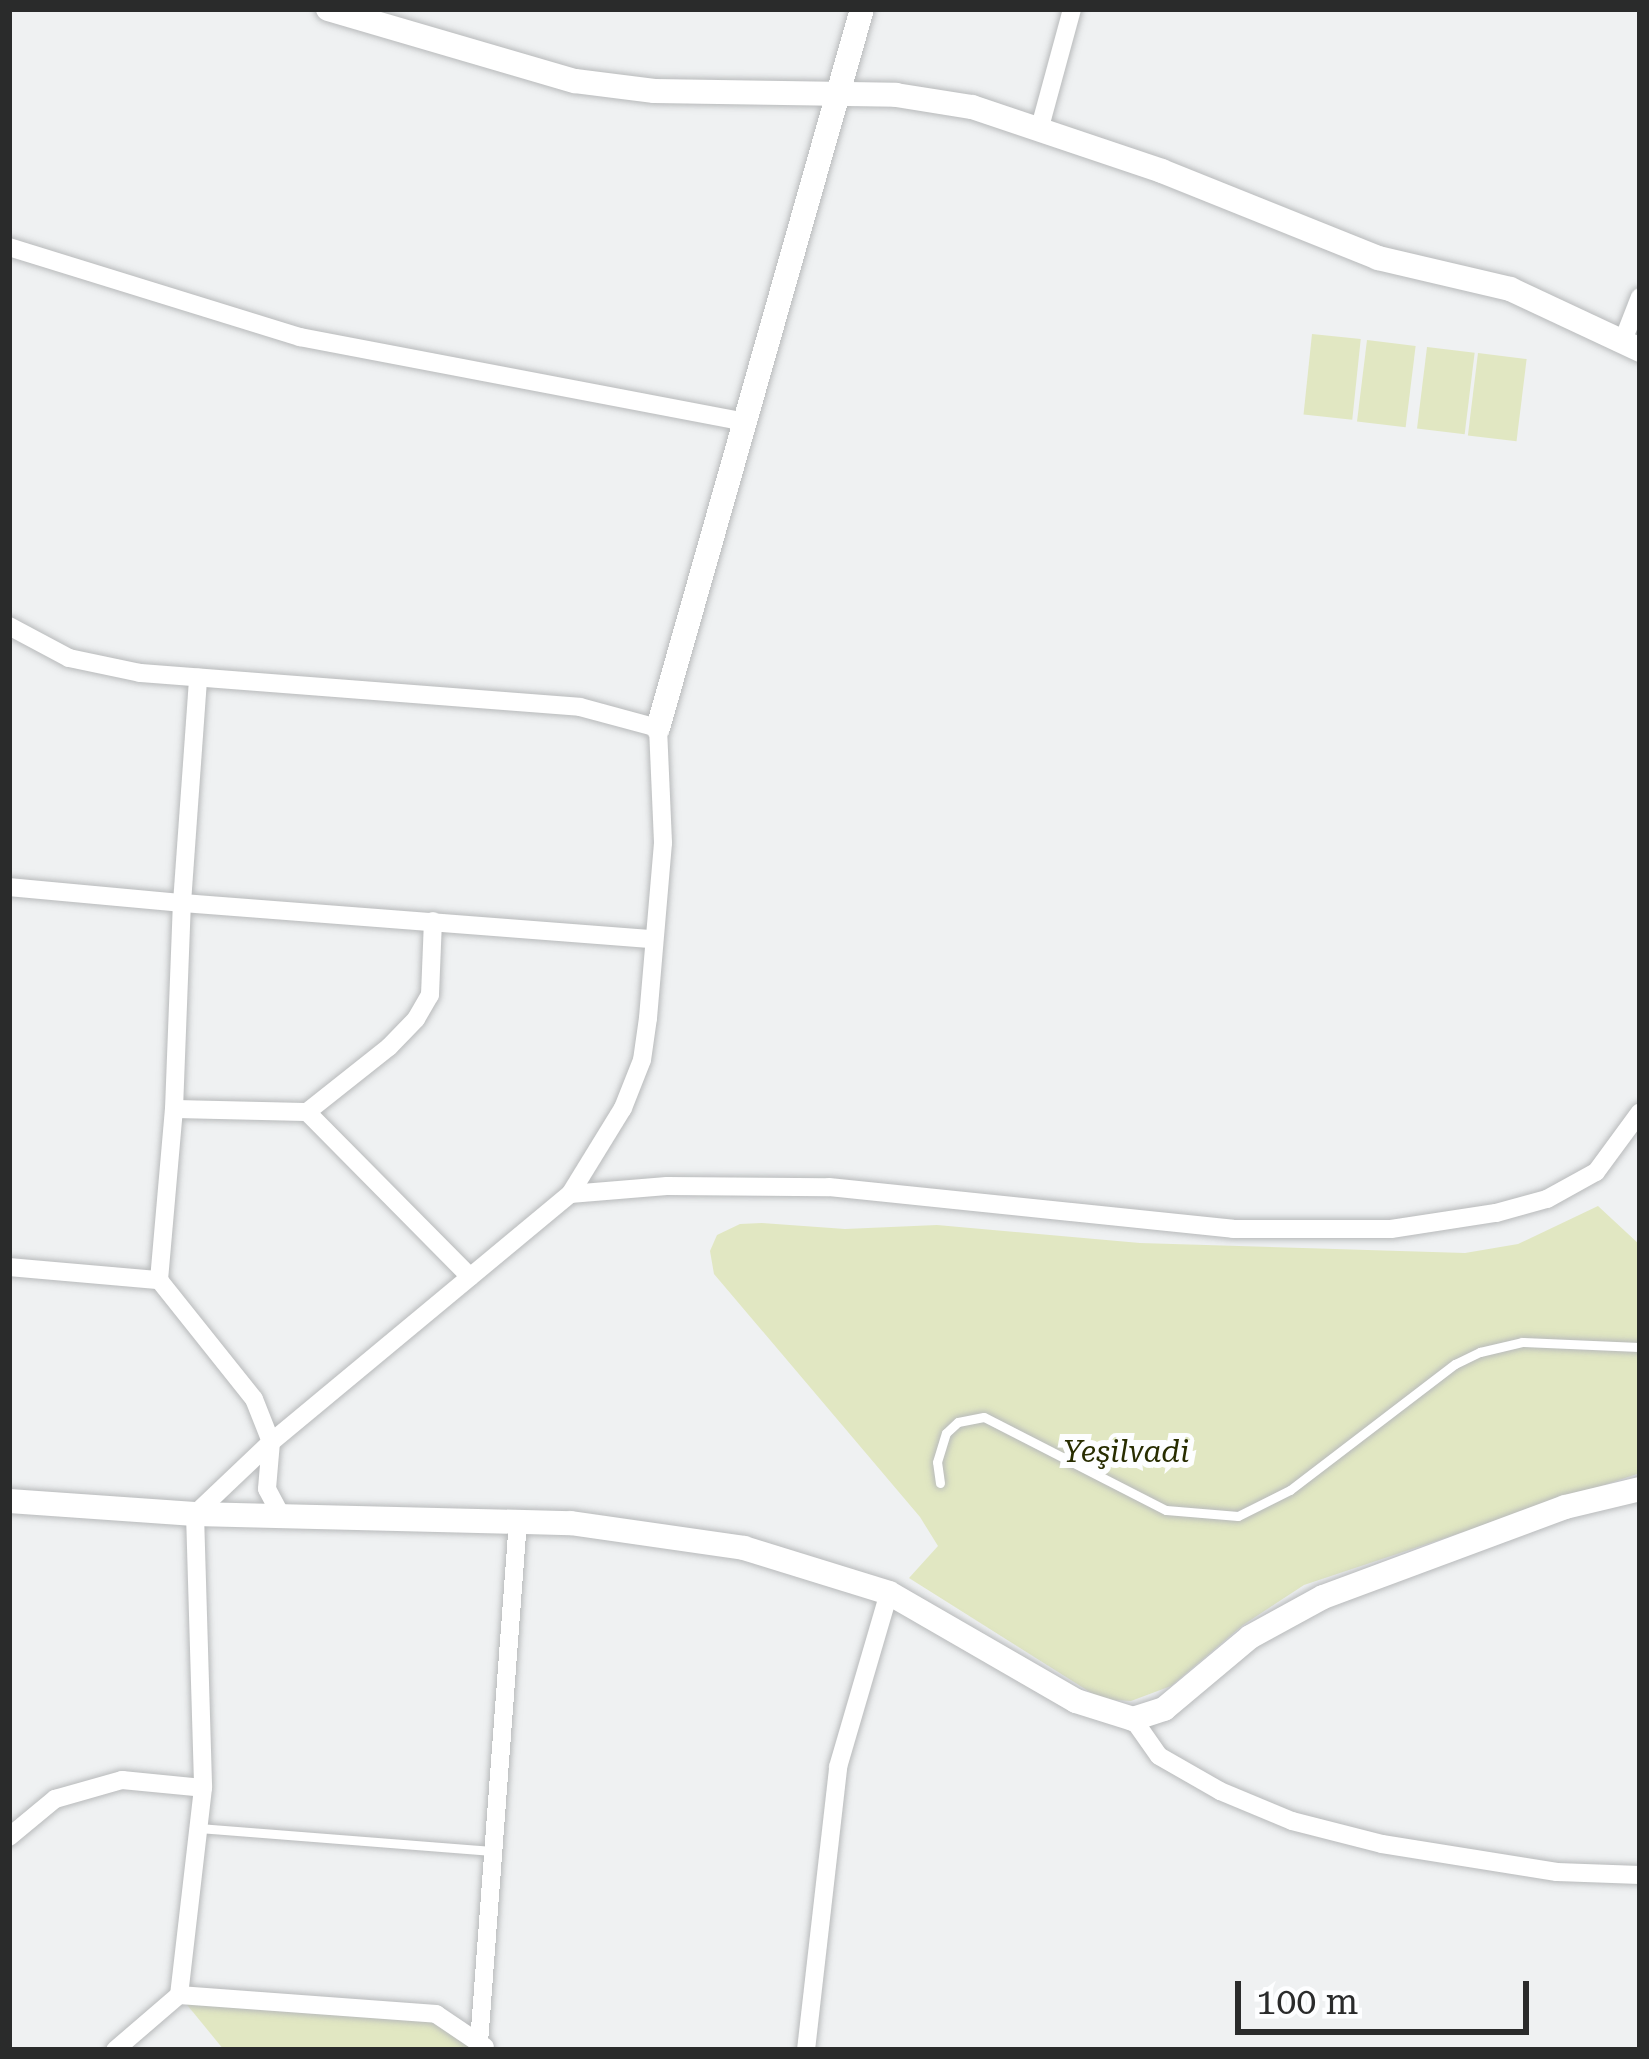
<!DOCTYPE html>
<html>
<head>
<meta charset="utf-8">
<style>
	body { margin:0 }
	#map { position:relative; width:1649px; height:2059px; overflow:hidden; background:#eff1f2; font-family:"Roboto Serif",serif }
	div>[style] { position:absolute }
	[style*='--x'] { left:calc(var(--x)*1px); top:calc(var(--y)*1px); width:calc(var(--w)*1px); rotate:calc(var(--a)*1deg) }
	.green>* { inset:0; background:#e1e7c2; transform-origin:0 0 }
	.roads { filter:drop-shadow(0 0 3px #b8babb) drop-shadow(0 0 3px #b8babb) }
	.service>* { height:9px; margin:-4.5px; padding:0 4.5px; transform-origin:4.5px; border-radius:4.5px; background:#fff }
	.minor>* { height:18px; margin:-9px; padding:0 9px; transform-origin:9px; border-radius:9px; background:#fff }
	.tertiary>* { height:24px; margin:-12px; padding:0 12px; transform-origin:12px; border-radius:12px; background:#fff }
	span { translate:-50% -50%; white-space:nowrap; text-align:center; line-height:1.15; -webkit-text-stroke:12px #fdfeff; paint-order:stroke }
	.park-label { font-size:30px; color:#282d00; font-style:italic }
	.frame { position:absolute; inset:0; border:12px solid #2a2b2b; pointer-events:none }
	.scale { position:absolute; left:1235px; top:1981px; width:294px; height:54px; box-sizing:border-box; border:6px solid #2a2b2b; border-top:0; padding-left:15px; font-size:36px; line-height:42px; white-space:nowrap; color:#2a2b2b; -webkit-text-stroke:9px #fdfeff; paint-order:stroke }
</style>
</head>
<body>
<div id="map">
	<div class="green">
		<i style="left:1312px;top:334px;width:49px;height:81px;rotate:6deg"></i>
		<i style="left:1367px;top:340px;width:49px;height:82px;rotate:7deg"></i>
		<i style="left:1427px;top:347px;width:48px;height:82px;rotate:7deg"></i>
		<i style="left:1478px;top:353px;width:49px;height:83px;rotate:7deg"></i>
		<i style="clip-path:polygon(1598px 1206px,1640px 1245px,1640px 1473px,1304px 1585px,1243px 1625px,1171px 1686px,1131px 1701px,1101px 1699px,909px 1578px,938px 1546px,920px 1517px,714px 1274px,710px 1251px,717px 1235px,740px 1224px,762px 1223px,845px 1229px,937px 1225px,1140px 1243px,1465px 1253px,1518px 1244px)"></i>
		<i style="clip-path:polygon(179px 1995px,436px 2014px,489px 2050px,224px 2050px)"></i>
	</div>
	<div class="roads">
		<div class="service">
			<i style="--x:940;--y:1483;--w:21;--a:-98"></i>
			<i style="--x:937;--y:1462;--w:30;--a:-73"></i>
			<i style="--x:946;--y:1433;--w:16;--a:-43"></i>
			<i style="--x:958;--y:1422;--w:26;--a:-11"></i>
			<i style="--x:984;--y:1417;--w:204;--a:27.1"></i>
			<i style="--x:1166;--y:1510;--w:72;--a:4.8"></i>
			<i style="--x:1238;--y:1516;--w:58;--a:-26.6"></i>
			<i style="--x:1290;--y:1490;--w:208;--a:-37.4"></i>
			<i style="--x:1455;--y:1364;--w:28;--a:-26"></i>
			<i style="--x:1480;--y:1352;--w:43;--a:-13.4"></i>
			<i style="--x:1522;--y:1342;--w:118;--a:2.4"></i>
			<i style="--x:200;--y:1828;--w:295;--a:4.5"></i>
		</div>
		<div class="minor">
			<i style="--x:1040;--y:127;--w:122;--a:-74.8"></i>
			<i style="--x:9;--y:247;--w:305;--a:17.2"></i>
			<i style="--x:300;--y:337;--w:452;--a:10.8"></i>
			<i style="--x:1624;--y:338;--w:44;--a:-68.7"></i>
			<i style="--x:9;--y:626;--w:68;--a:28.1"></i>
			<i style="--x:69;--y:658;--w:73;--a:11.9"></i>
			<i style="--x:140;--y:673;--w:441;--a:4.4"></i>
			<i style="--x:580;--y:707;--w:81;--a:15.1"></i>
			<i style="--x:658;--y:728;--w:115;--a:87.5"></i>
			<i style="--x:663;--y:843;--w:176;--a:94.9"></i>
			<i style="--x:648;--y:1018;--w:42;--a:98.1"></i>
			<i style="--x:642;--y:1060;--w:52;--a:111.6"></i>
			<i style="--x:623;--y:1108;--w:101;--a:121.6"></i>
			<i style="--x:570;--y:1194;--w:388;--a:140.3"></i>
			<i style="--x:271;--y:1442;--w:105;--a:136.5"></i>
			<i style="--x:195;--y:1514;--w:274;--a:88.3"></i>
			<i style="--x:203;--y:1788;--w:208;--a:96.6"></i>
			<i style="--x:179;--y:1995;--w:84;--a:139.3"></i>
			<i style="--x:9;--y:887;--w:174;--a:5.3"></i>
			<i style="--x:182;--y:903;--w:226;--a:-85.9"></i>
			<i style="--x:174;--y:1109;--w:133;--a:1.3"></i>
			<i style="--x:307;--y:1112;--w:232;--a:45.3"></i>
			<i style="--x:307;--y:1112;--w:105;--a:-38.4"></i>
			<i style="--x:389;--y:1047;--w:39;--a:-46"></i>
			<i style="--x:416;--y:1019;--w:28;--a:-60"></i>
			<i style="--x:430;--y:995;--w:74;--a:-87.7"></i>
			<i style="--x:570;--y:1194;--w:97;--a:-4.7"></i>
			<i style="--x:667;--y:1186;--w:162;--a:0.4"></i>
			<i style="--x:829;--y:1187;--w:406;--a:5.9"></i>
			<i style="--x:1233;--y:1229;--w:158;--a:0"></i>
			<i style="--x:1391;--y:1229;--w:106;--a:-8.7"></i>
			<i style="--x:1496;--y:1213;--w:53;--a:-15.4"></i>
			<i style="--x:1547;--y:1199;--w:56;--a:-28.9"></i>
			<i style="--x:1596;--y:1172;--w:74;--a:-53.7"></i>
			<i style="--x:9;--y:1267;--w:151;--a:5"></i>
			<i style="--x:159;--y:1280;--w:152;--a:51.4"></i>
			<i style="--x:254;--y:1399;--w:46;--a:68.4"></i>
			<i style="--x:271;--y:1442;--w:47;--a:94.9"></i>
			<i style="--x:267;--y:1489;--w:30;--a:62"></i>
			<i style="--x:159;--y:1280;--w:172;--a:-85"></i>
			<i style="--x:174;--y:1109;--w:206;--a:-87.8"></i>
			<i style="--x:182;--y:903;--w:470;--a:4.4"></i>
			<i style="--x:1133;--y:1719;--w:45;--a:54.9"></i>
			<i style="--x:1159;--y:1756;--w:70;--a:29.8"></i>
			<i style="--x:1220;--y:1791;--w:78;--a:22.6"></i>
			<i style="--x:1292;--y:1821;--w:93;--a:14.3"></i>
			<i style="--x:1382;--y:1844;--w:177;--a:9.1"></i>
			<i style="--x:1557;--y:1872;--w:83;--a:2.1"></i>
			<i style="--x:9;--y:1837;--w:60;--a:-39.6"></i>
			<i style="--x:55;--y:1799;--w:70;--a:-15.8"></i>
			<i style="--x:122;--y:1780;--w:81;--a:5.6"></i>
			<i style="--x:179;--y:1995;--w:258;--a:4.2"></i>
			<i style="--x:436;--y:2014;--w:59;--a:34"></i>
			<i style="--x:479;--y:2043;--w:523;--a:-85.73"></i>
			<i style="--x:806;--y:2050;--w:285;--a:-83.5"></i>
			<i style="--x:838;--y:1767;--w:181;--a:-73.7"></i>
		</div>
		<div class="tertiary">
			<i style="--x:328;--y:9;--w:257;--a:16.3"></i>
			<i style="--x:575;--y:81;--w:80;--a:7.2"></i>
			<i style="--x:654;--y:91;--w:242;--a:0.9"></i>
			<i style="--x:896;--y:95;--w:77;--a:9"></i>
			<i style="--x:972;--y:107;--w:200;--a:18.6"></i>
			<i style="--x:1162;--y:171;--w:233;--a:21.9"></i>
			<i style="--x:1378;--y:258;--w:136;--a:13.2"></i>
			<i style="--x:1510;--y:289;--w:144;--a:25.1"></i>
			<i style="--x:658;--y:728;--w:747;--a:-74.16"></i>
			<i style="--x:9;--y:1501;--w:186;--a:4"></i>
			<i style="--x:195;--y:1514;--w:376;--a:1.4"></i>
			<i style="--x:571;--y:1523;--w:175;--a:8.2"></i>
			<i style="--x:744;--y:1548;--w:152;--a:17.2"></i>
			<i style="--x:889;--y:1593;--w:216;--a:30"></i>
			<i style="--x:1076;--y:1701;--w:60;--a:17.5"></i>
			<i style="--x:1133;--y:1719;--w:33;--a:-18"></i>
			<i style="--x:1164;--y:1709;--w:112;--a:-39.9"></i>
			<i style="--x:1250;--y:1637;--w:83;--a:-28.7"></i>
			<i style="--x:1323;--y:1597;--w:258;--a:-20.4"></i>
			<i style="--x:1565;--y:1507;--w:77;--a:-13.5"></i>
		</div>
	</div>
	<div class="park-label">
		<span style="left:1126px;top:1452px">Yeşilvadi</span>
	</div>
	<div class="frame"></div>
	<div class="scale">100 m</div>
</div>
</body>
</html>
